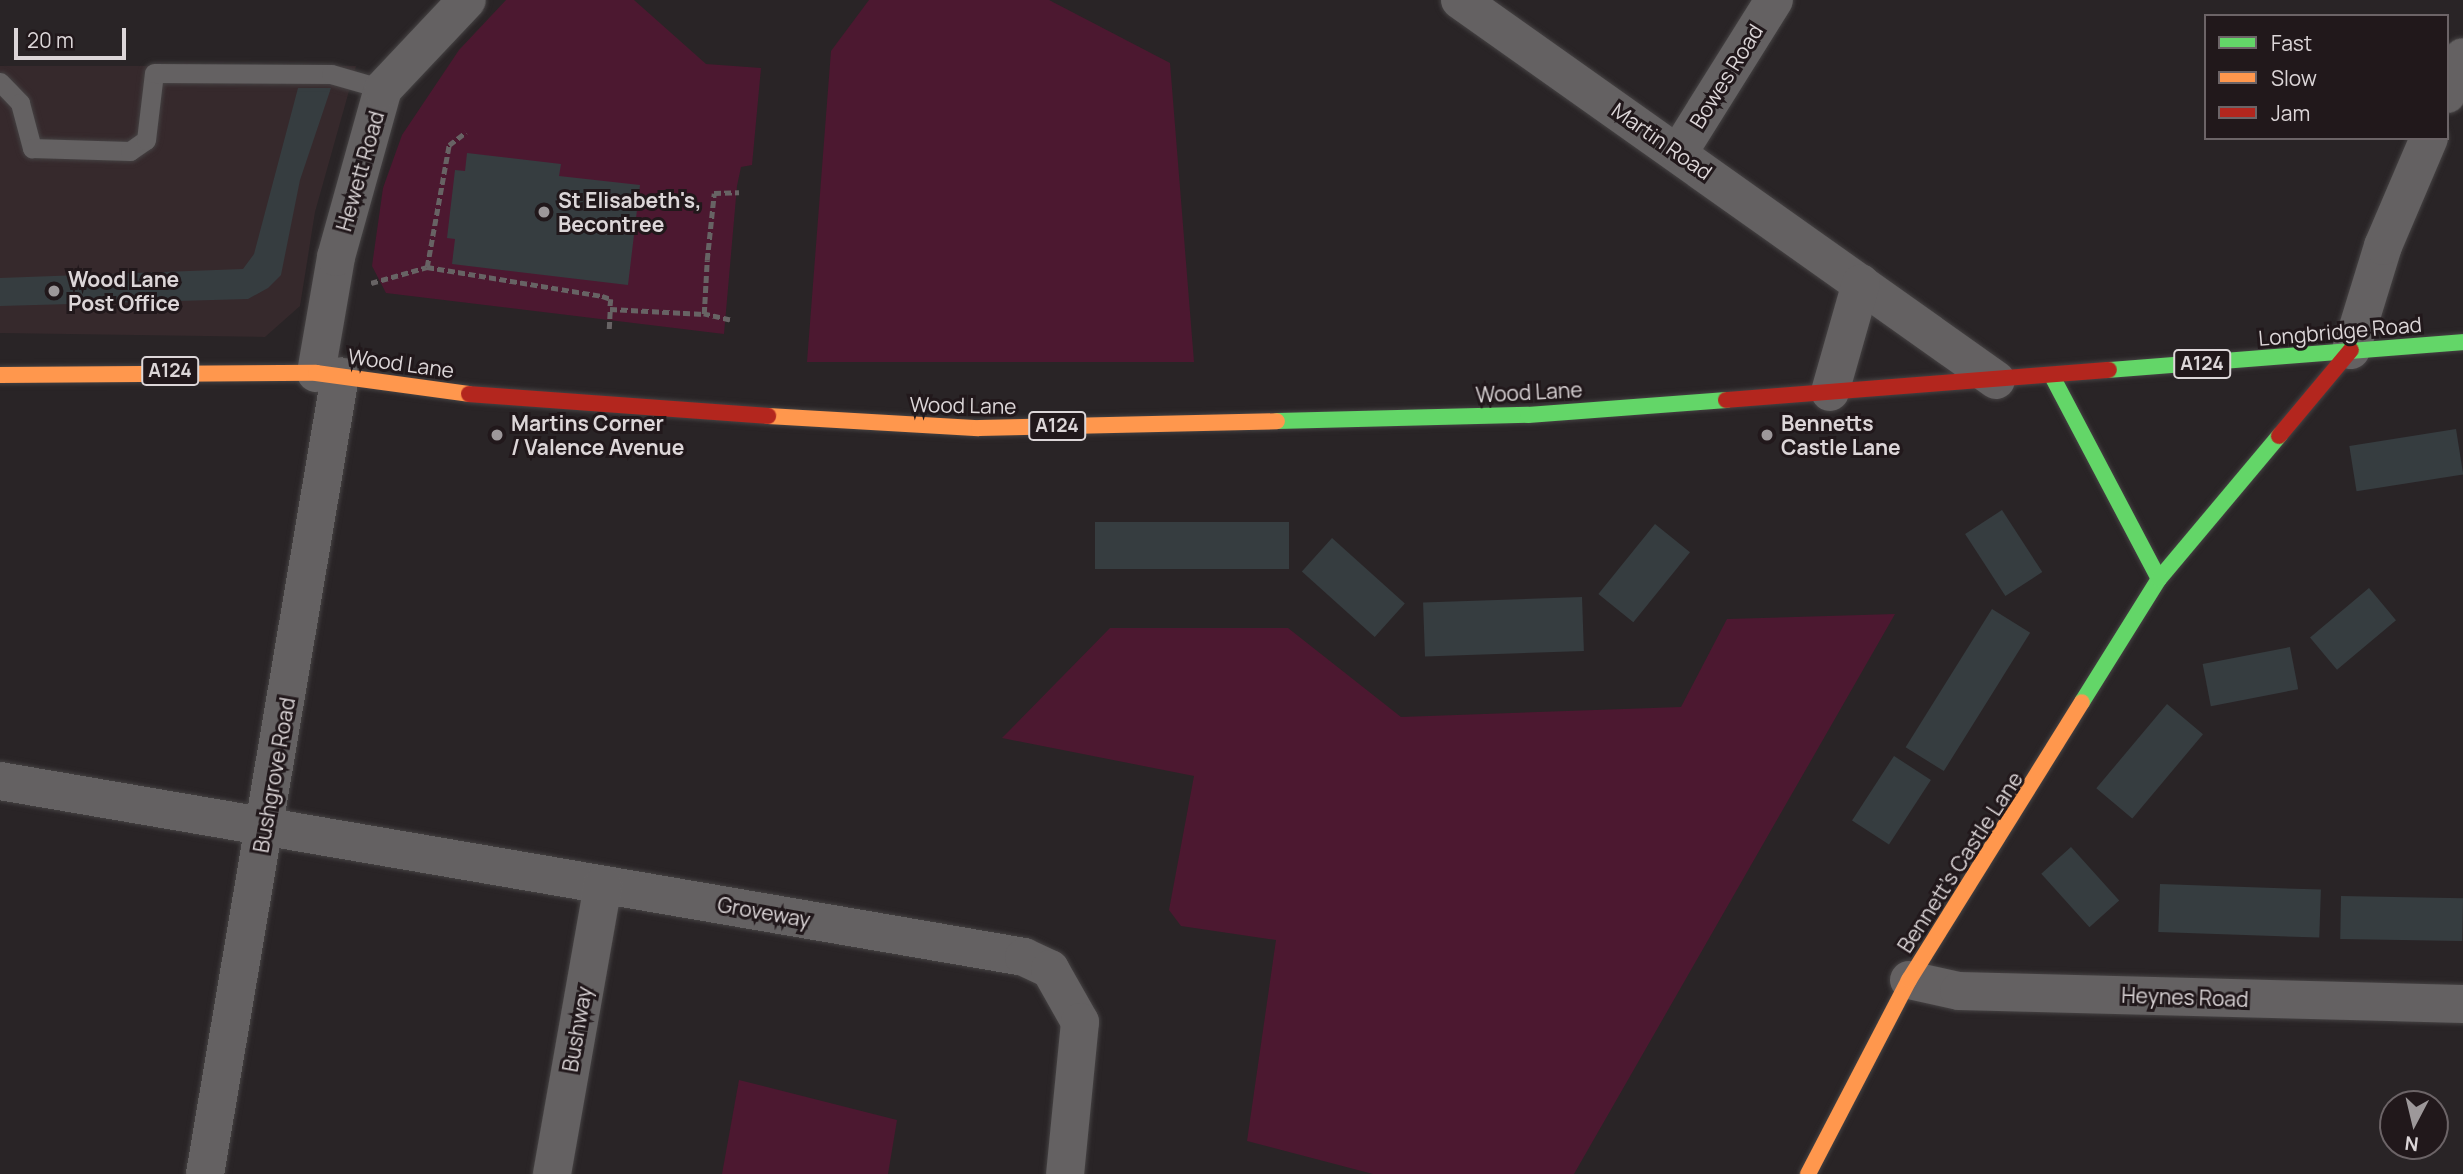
<!DOCTYPE html>
<html>
<head>
<meta charset="utf-8">
<style>
	body { margin:0 }
	#map { position:relative; width:2463px; height:1174px; overflow:hidden; background:#292426; font-family:Manrope,sans-serif }
	div>[style] { position:absolute }
	[style*='--x'] { left:calc(var(--x)*1px); top:calc(var(--y)*1px); width:calc(var(--w)*1px); rotate:calc(var(--a)*1deg) }
	.built>* { inset:0; background:#36292c }
	.green>* { inset:0; background:#4c1830 }
	.building>* { inset:0; background:#363d40; transform-origin:0 0 }
	.path>* { height:4.5px; margin-top:-2.25px; transform-origin:0; background:repeating-linear-gradient(90deg,#676364 0 7px,transparent 0 10.5px) }
	.roads { filter:drop-shadow(0 0 2px #454243) drop-shadow(0 0 2px #454243) }
	.lane>* { height:19px; margin:-9.5px; padding:0 9.5px; transform-origin:9.5px; border-radius:9.5px; background:#646162 }
	.street>* { height:38px; margin:-19px; padding:0 19px; transform-origin:19px; border-radius:19px; background:#646162 }
	.fast>* { height:16px; margin:-8px; padding:0 8px; transform-origin:8px; border-radius:8px; background:#63d668 }
	.slow>* { height:16px; margin:-8px; padding:0 8px; transform-origin:8px; border-radius:8px; background:#ff974d }
	.jam>* { height:16px; margin:-8px; padding:0 8px; transform-origin:8px; border-radius:8px; background:#b3261e }
	.dots>* { width:19px; height:19px; translate:-50% -50%; box-sizing:border-box; border:4px solid #21181b; border-radius:50% }
	span { translate:-50% -50%; white-space:nowrap; text-align:center; line-height:1.15; -webkit-text-stroke:6px #21181b; paint-order:stroke }
	.shield-label span { padding:2px 5px; background:#21181b; border:2px solid; border-radius:5px; -webkit-text-stroke-width:0 }
	.shield-label { font-size:19px; color:#dcd6d8; font-weight:700 }
	.street-label { font-size:21px; color:#dcd6d8 }
	.poi-label { font-size:21px; color:#dcd6d8; font-weight:700 }
	.left { translate:0 -50%; text-align:left }
	.legend { position:absolute; left:2204px; top:14px; width:245px; height:126px; box-sizing:border-box; background:#21181b; border:2px solid #6c6467; margin:0; padding:9px 12px; list-style:none; font-size:21px; color:#dcd6d8 }
	.legend li { display:flex; align-items:center; gap:14px; height:35px }
	.legend b { width:35px; border:2px solid #6c6467 }
	.north { position:absolute; left:2379px; top:1090px; width:70px; height:70px; box-sizing:border-box; background:#21181b; border:2px solid #6c6467; border-radius:50%; rotate:187deg; font-size:19px; font-weight:700; line-height:28px; text-align:center; color:#dcd6d8 }
	.north::after { content:''; display:block; margin:auto; width:24px; height:32px; background:#9d989a; clip-path:polygon(50% 0,100% 100%,50% 72%,0 100%) }
	.scale { position:absolute; left:14px; top:28px; width:112px; height:32px; box-sizing:border-box; border:4px solid #dcd6d8; border-top:0; padding-left:9px; font-size:21px; line-height:24px; white-space:nowrap; color:#dcd6d8; -webkit-text-stroke:5px #21181b; paint-order:stroke }
</style>
</head>
<body>
<div id="map">
	<div class="built">
		<i style="clip-path:polygon(0 66px,356px 66px,315px 212px,300px 306px,265px 337px,0 333px)"></i>
	</div>
	<div class="green">
		<i style="clip-path:polygon(506px 0,634px 0,706px 64px,761px 68px,752px 165px,741px 167px,737px 186px,724px 334px,386px 293px,372px 266px,383px 188px,402px 135px,459px 50px)"></i>
		<i style="clip-path:polygon(869px 0,1049px 0,1170px 63px,1194px 362px,807px 362px,831px 51px)"></i>
		<i style="clip-path:polygon(1895px 614px,1574px 1174px,1373px 1174px,1247px 1141px,1276px 940px,1181px 926px,1169px 910px,1194px 776px,1002px 738px,1110px 628px,1288px 628px,1401px 717px,1681px 707px,1727px 619px)"></i>
		<i style="clip-path:polygon(739px 1080px,897px 1120px,888px 1174px,722px 1174px)"></i>
	</div>
	<div class="building">
		<i style="clip-path:polygon(298px 88px,331px 88px,300px 180px,281px 275px,268px 288px,248px 299px,0 306px,0 278px,243px 269px,254px 254px)"></i>
		<i style="clip-path:polygon(467px 153px,561px 164px,559px 176px,640px 185px,628px 285px,452px 264px,455px 239px,447px 238px,455px 170px,465px 171px)"></i>
		<i style="left:2456px;top:429px;width:46px;height:108px;rotate:81deg"></i>
		<i style="left:2002px;top:510px;width:74px;height:44px;rotate:57deg"></i>
		<i style="left:1095px;top:522px;width:194px;height:47px"></i>
		<i style="left:1655px;top:524px;width:45px;height:90px;rotate:39deg"></i>
		<i style="left:1332px;top:538px;width:98px;height:45px;rotate:42deg"></i>
		<i style="left:2369px;top:588px;width:42px;height:77px;rotate:50deg"></i>
		<i style="left:1582px;top:597px;width:54px;height:159px;rotate:88deg"></i>
		<i style="left:1992px;top:609px;width:45px;height:163px;rotate:32deg"></i>
		<i style="left:2290px;top:647px;width:43px;height:89px;rotate:79deg"></i>
		<i style="left:2167px;top:704px;width:47px;height:110px;rotate:40deg"></i>
		<i style="left:1894px;top:756px;width:44px;height:77px;rotate:33deg"></i>
		<i style="left:2071px;top:847px;width:72px;height:40px;rotate:48deg"></i>
		<i style="left:2160px;top:884px;width:161px;height:48px;rotate:2deg"></i>
		<i style="left:2341px;top:896px;width:122px;height:43px;rotate:1deg"></i>
	</div>
	<div class="path">
		<i style="--x:427;--y:267;--w:124;--a:-79.8"></i>
		<i style="--x:449;--y:145;--w:21;--a:-37"></i>
		<i style="--x:371;--y:283;--w:58;--a:-15.9"></i>
		<i style="--x:427;--y:267;--w:177;--a:9.4"></i>
		<i style="--x:602;--y:296;--w:9;--a:18"></i>
		<i style="--x:611;--y:299;--w:10;--a:96"></i>
		<i style="--x:730;--y:320;--w:27;--a:-167"></i>
		<i style="--x:704;--y:314;--w:54;--a:-86.8"></i>
		<i style="--x:707;--y:260;--w:67;--a:-84"></i>
		<i style="--x:714;--y:193;--w:25;--a:-2"></i>
		<i style="--x:609;--y:329;--w:20;--a:-87"></i>
		<i style="--x:610;--y:309;--w:94;--a:3"></i>
	</div>
	<div class="roads">
		<div class="lane">
			<i style="--x:0;--y:82;--w:29;--a:46"></i>
			<i style="--x:20;--y:103;--w:47;--a:75.1"></i>
			<i style="--x:32;--y:148;--w:98;--a:1.8"></i>
			<i style="--x:130;--y:151;--w:19;--a:-35"></i>
			<i style="--x:146;--y:140;--w:67;--a:-83.2"></i>
			<i style="--x:154;--y:73;--w:177;--a:0.3"></i>
			<i style="--x:331;--y:74;--w:54;--a:16.1"></i>
		</div>
		<div class="street">
			<i style="--x:1460;--y:0;--w:657;--a:35.33"></i>
			<i style="--x:2447;--y:94;--w:40;--a:-66.6"></i>
			<i style="--x:1679;--y:152;--w:179;--a:-58"></i>
			<i style="--x:2351;--y:350;--w:109;--a:-72.9"></i>
			<i style="--x:2383;--y:246;--w:117;--a:-66.9"></i>
			<i style="--x:316;--y:373;--w:118;--a:-80.2"></i>
			<i style="--x:336;--y:257;--w:174;--a:-74.4"></i>
			<i style="--x:383;--y:89;--w:122;--a:-46.7"></i>
			<i style="--x:1830;--y:392;--w:113;--a:-74.1"></i>
			<i style="--x:0;--y:781;--w:1039;--a:9.75"></i>
			<i style="--x:1024;--y:957;--w:29;--a:25"></i>
			<i style="--x:1050;--y:969;--w:61;--a:60.5"></i>
			<i style="--x:1080;--y:1022;--w:153;--a:95.6"></i>
			<i style="--x:1909;--y:980;--w:51;--a:12.4"></i>
			<i style="--x:1959;--y:991;--w:504;--a:1.48"></i>
			<i style="--x:205;--y:1174;--w:809;--a:-80.4"></i>
			<i style="--x:552;--y:1174;--w:293;--a:-80"></i>
		</div>
		<div class="fast">
			<i style="--x:2109;--y:370;--w:355;--a:-4.5"></i>
			<i style="--x:2053;--y:378;--w:227;--a:62.2"></i>
			<i style="--x:1277;--y:421;--w:251;--a:-1.4"></i>
			<i style="--x:1528;--y:415;--w:199;--a:-4.3"></i>
			<i style="--x:2082;--y:702;--w:145;--a:-58"></i>
			<i style="--x:2159;--y:579;--w:187;--a:-50"></i>
		</div>
		<div class="slow">
			<i style="--x:0;--y:375;--w:316;--a:-0.4"></i>
			<i style="--x:316;--y:373;--w:154;--a:7.8"></i>
			<i style="--x:768;--y:416;--w:211;--a:3.3"></i>
			<i style="--x:979;--y:428;--w:298;--a:-1.3"></i>
			<i style="--x:1808;--y:1174;--w:219;--a:-62.5"></i>
			<i style="--x:1909;--y:980;--w:327;--a:-58.1"></i>
		</div>
		<div class="jam">
			<i style="--x:469;--y:394;--w:300;--a:4.2"></i>
			<i style="--x:1726;--y:400;--w:384;--a:-4.5"></i>
			<i style="--x:2279;--y:436;--w:112;--a:-50.1"></i>
		</div>
	</div>
	<div class="dots">
		<i style="left:544px;top:212px;background:#9d989a"></i>
		<i style="left:54px;top:291px;background:#9d989a"></i>
		<i style="left:497px;top:435px;background:#9d989a"></i>
		<i style="left:1767px;top:435px;background:#9d989a"></i>
	</div>
	<div class="shield-label">
		<span style="left:2202px;top:364px">A124</span>
		<span style="left:170px;top:371px">A124</span>
		<span style="left:1057px;top:426px">A124</span>
	</div>
	<div class="street-label">
		<span style="left:1726px;top:76px;rotate:-58deg">Bowes Road</span>
		<span style="left:1662px;top:141px;rotate:35deg">Martin Road</span>
		<span style="left:360px;top:171px;rotate:-74deg">Hewett Road</span>
		<span style="left:2340px;top:331px;rotate:-5deg">Longbridge Road</span>
		<span style="left:401px;top:363px;rotate:8deg">Wood Lane</span>
		<span style="left:1529px;top:392px;rotate:-3deg">Wood Lane</span>
		<span style="left:963px;top:405px;rotate:1deg">Wood Lane</span>
		<span style="left:274px;top:775px;rotate:-80deg">Bushgrove Road</span>
		<span style="left:1960px;top:862px;rotate:-57deg">Bennett's Castle Lane</span>
		<span style="left:764px;top:912px;rotate:10deg">Groveway</span>
		<span style="left:2185px;top:997px;rotate:2deg">Heynes Road</span>
		<span style="left:577px;top:1029px;rotate:-80deg">Bushway</span>
	</div>
	<div class="poi-label">
		<span class="left" style="left:558px;top:212px">St Elisabeth's,<br>Becontree</span>
		<span class="left" style="left:68px;top:291px">Wood Lane<br>Post Office</span>
		<span class="left" style="left:511px;top:435px">Martins Corner<br>/ Valence Avenue</span>
		<span class="left" style="left:1781px;top:435px">Bennetts<br>Castle Lane</span>
	</div>
	<ul class="legend">
	<li><b style="height:9px;background:#63d668"></b>Fast</li>
	<li><b style="height:9px;background:#ff974d"></b>Slow</li>
	<li><b style="height:9px;background:#b3261e"></b>Jam</li>
	</ul>
	<div class="north">N</div>
	<div class="scale">20 m</div>
</div>
</body>
</html>
